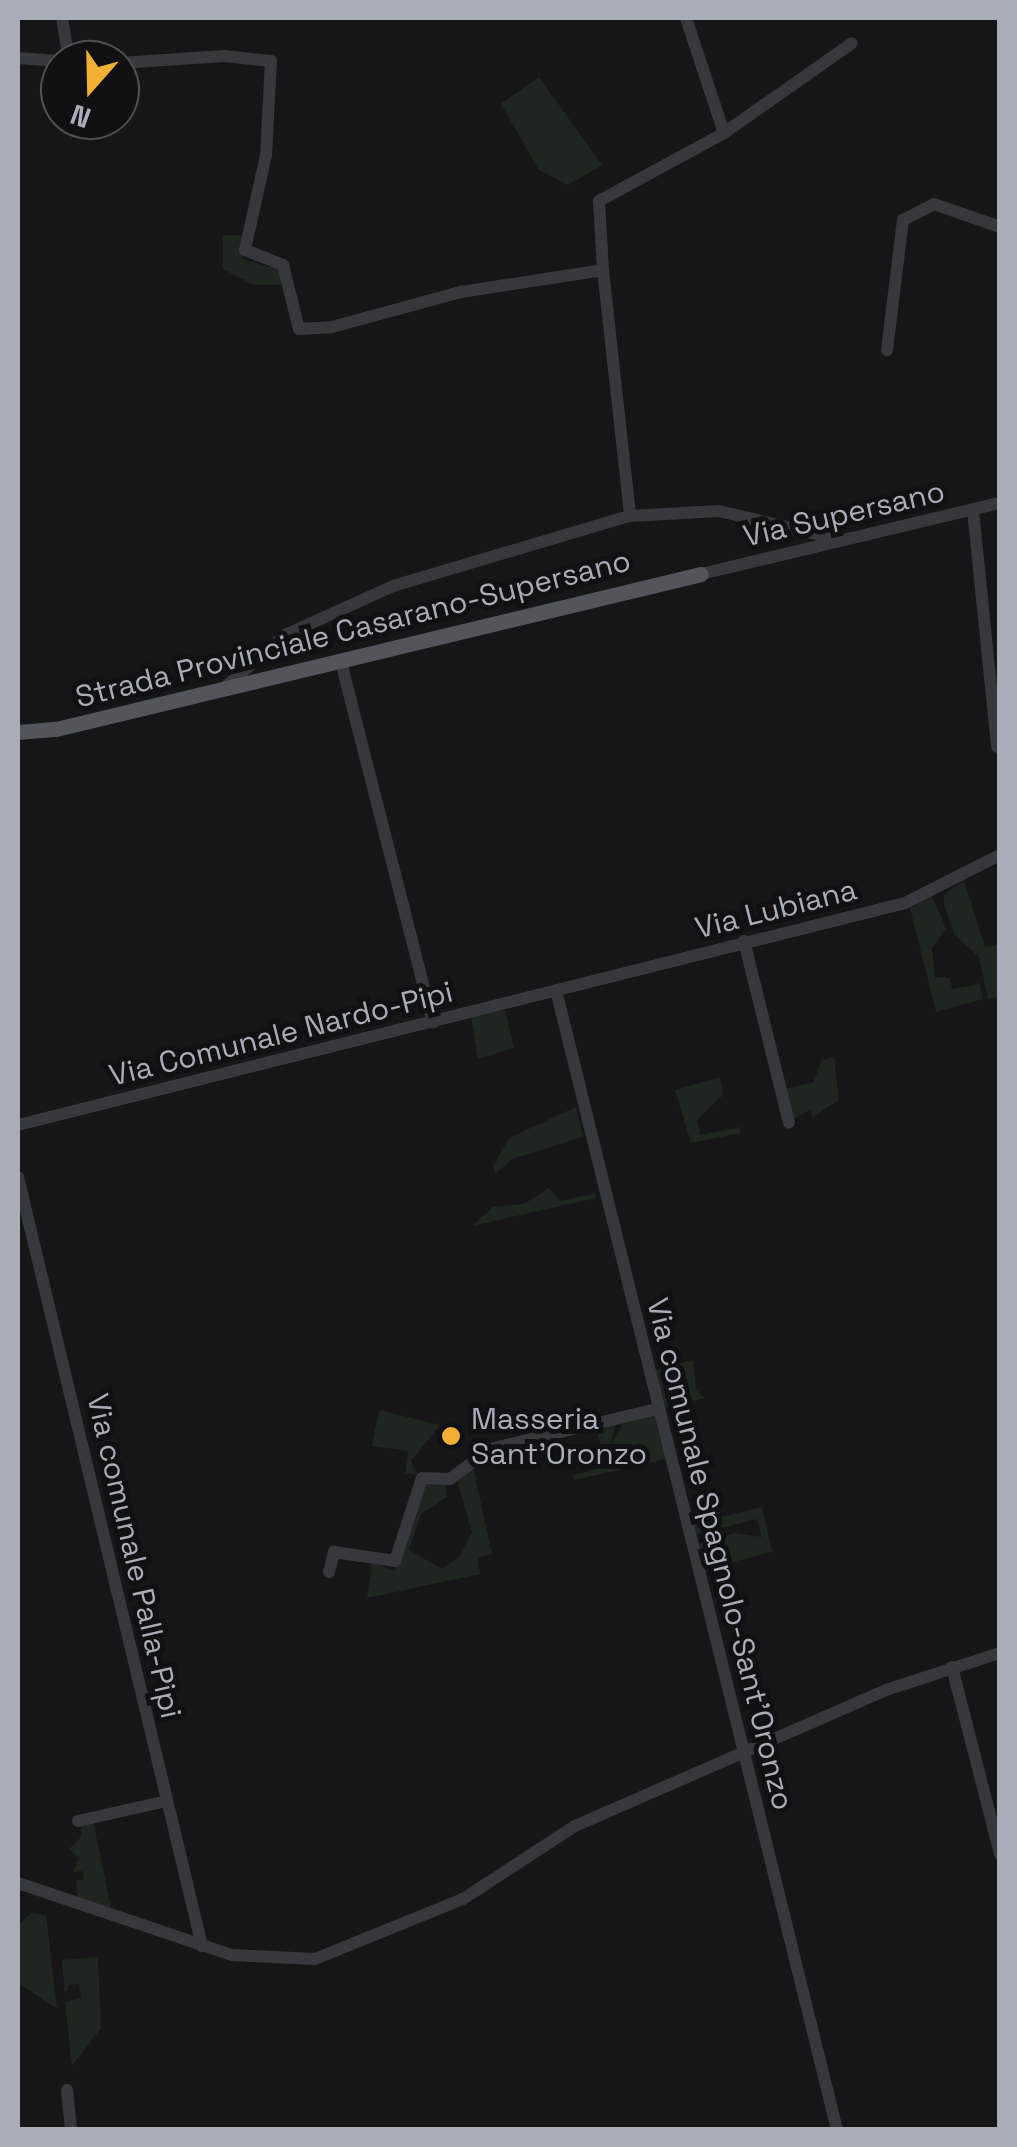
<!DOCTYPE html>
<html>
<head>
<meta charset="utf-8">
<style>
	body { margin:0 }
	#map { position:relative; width:1017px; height:2147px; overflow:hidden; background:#161618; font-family:"Space Grotesk",sans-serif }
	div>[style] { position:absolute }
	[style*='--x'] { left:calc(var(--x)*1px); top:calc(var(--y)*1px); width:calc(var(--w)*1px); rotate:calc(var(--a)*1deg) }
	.green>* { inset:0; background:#1e261f }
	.minor>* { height:12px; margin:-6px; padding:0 6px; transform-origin:6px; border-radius:6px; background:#37383d }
	.major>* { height:15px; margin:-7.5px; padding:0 7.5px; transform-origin:7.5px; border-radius:7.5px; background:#53555c }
	.dots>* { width:28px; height:28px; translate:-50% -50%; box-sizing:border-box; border:5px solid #111113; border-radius:50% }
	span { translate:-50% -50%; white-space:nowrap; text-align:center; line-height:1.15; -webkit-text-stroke:10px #111113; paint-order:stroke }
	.street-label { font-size:30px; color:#a8adb8 }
	.poi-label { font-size:30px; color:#a8adb8 }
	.left { translate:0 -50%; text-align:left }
	.frame { position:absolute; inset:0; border:20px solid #a8adb8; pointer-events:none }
	.north { position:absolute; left:40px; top:40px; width:100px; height:100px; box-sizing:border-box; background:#111113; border:2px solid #4d4f55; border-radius:50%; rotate:200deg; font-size:28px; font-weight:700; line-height:40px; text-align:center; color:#a8adb8 }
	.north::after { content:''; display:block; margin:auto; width:35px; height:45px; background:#f2b134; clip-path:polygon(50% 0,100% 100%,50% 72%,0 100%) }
</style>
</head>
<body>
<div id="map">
	<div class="green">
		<i style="clip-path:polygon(539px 77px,602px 165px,568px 185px,539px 170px,501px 104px)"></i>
		<i style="clip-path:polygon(223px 235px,241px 235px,242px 259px,281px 270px,281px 285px,254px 285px,223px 269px)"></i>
		<i style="clip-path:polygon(964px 880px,985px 947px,999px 944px,999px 997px,988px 999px,979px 957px,954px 934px,944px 904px,944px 895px)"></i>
		<i style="clip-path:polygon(932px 896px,946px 928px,932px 948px,935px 977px,950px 978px,952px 989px,980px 984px,983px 999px,936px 1012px,910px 908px)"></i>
		<i style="clip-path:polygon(505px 1010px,514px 1048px,478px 1059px,471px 1016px)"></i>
		<i style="clip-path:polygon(834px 1057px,839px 1100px,813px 1117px,810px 1110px,793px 1119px,786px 1089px,814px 1082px,821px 1060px)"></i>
		<i style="clip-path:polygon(720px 1077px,723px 1095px,697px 1120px,700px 1135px,740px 1127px,741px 1133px,691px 1143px,675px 1090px)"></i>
		<i style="clip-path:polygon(576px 1107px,583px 1137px,512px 1159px,495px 1174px,493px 1166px,509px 1138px)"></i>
		<i style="clip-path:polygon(549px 1188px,561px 1201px,595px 1193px,596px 1198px,472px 1226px,493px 1207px,524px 1204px)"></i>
		<i style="clip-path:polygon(693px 1360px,696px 1390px,705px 1398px,663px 1408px,654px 1371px,667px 1367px,679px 1374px,680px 1363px)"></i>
		<i style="clip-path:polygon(379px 1410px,440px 1425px,411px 1461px,418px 1475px,405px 1473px,408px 1451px,372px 1446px)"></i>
		<i style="clip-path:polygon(654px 1413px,666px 1459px,575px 1480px,573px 1475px,605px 1467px,596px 1426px,617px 1422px,605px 1458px,624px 1420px)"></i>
		<i style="clip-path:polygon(472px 1462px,492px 1554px,478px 1558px,480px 1574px,367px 1598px,372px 1562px,395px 1571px,419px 1485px,445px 1482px,447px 1497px,421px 1514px,409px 1550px,442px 1569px,460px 1556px,472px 1532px,457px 1480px)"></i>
		<i style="clip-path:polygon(762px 1507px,772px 1552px,702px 1570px,695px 1545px,735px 1533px,762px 1537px,757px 1519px,694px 1535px,692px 1524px)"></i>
		<i style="clip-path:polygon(93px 1821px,112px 1912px,78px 1900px,76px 1881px,84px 1879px,82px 1871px,73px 1872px,79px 1858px,69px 1849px,81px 1837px,81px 1824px)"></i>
		<i style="clip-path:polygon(31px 1913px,46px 1915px,57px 2009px,18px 1983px,18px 1926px)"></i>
		<i style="clip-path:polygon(98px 1957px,101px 2028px,72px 2066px,65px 2002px,81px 1998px,79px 1984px,69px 1985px,65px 1994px,62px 1960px)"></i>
	</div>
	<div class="minor">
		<i style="--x:62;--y:18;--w:43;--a:80.5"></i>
		<i style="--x:18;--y:58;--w:42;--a:4.1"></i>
		<i style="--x:120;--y:63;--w:104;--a:-3.9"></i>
		<i style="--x:224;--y:56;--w:47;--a:6.1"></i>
		<i style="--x:271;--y:61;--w:94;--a:93"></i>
		<i style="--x:266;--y:155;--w:97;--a:102.5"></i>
		<i style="--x:245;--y:250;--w:41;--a:21.5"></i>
		<i style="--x:283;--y:265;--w:66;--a:76"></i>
		<i style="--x:299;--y:329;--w:33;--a:-3"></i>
		<i style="--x:332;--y:327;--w:134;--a:-15.2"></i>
		<i style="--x:461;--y:292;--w:144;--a:-8.8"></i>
		<i style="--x:603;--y:270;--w:247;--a:83.7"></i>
		<i style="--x:630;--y:516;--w:89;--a:-3.2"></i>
		<i style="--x:719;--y:511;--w:126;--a:13.3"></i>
		<i style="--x:724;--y:133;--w:156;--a:-35.1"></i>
		<i style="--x:603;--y:270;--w:69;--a:-93.3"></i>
		<i style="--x:599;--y:201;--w:142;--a:-28.5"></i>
		<i style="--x:724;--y:133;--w:121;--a:-108.3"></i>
		<i style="--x:887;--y:350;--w:131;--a:-83"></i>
		<i style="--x:903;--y:220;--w:35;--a:-27"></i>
		<i style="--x:934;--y:204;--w:70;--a:19.2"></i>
		<i style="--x:973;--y:510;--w:238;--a:84.2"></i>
		<i style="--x:701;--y:574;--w:307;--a:-13.4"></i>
		<i style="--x:341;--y:662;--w:372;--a:75.7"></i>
		<i style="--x:224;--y:688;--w:81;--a:-41"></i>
		<i style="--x:285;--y:635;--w:119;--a:-24.4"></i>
		<i style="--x:393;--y:586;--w:247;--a:-16.5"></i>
		<i style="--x:744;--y:941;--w:187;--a:76.1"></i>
		<i style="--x:556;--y:990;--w:1174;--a:76.15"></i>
		<i style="--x:18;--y:1125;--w:914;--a:-14.05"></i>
		<i style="--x:905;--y:903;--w:106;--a:-26.8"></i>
		<i style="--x:18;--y:1177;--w:791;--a:76.54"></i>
		<i style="--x:329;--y:1572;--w:21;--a:-76"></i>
		<i style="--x:334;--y:1552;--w:62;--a:8.4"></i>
		<i style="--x:395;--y:1561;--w:87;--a:-72"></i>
		<i style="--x:422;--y:1478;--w:28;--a:2"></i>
		<i style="--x:450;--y:1479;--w:50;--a:-36.9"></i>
		<i style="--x:490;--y:1449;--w:172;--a:-13.5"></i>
		<i style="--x:952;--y:1667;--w:193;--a:75.6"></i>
		<i style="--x:78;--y:1821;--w:91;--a:-12.7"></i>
		<i style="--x:18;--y:1883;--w:226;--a:18.6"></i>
		<i style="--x:232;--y:1955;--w:83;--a:2.8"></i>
		<i style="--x:315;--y:1959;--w:160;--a:-22.1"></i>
		<i style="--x:463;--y:1899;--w:134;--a:-33.1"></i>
		<i style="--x:575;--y:1826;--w:339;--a:-23.6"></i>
		<i style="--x:886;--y:1690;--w:120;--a:-18"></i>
		<i style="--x:67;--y:2090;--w:40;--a:84.3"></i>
	</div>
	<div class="major">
		<i style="--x:18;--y:732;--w:38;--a:-5"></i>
		<i style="--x:56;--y:729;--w:663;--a:-13.51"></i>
	</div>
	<div class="dots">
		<i style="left:451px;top:1436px;background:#f2b134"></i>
	</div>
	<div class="street-label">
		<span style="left:844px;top:514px;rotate:-13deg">Via Supersano</span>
		<span style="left:353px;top:629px;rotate:-14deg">Strada Provinciale Casarano-Supersano</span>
		<span style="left:776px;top:909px;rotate:-14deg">Via Lubiana</span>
		<span style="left:281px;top:1034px;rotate:-14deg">Via Comunale Nardo-Pipi</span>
		<span style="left:720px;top:1554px;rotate:76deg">Via comunale Spagnolo-Sant'Oronzo</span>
		<span style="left:134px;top:1556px;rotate:77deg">Via comunale Palla-Pipi</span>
	</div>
	<div class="poi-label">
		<span class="left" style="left:471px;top:1436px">Masseria<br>Sant'Oronzo</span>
	</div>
	<div class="frame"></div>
	<div class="north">N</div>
</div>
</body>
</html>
